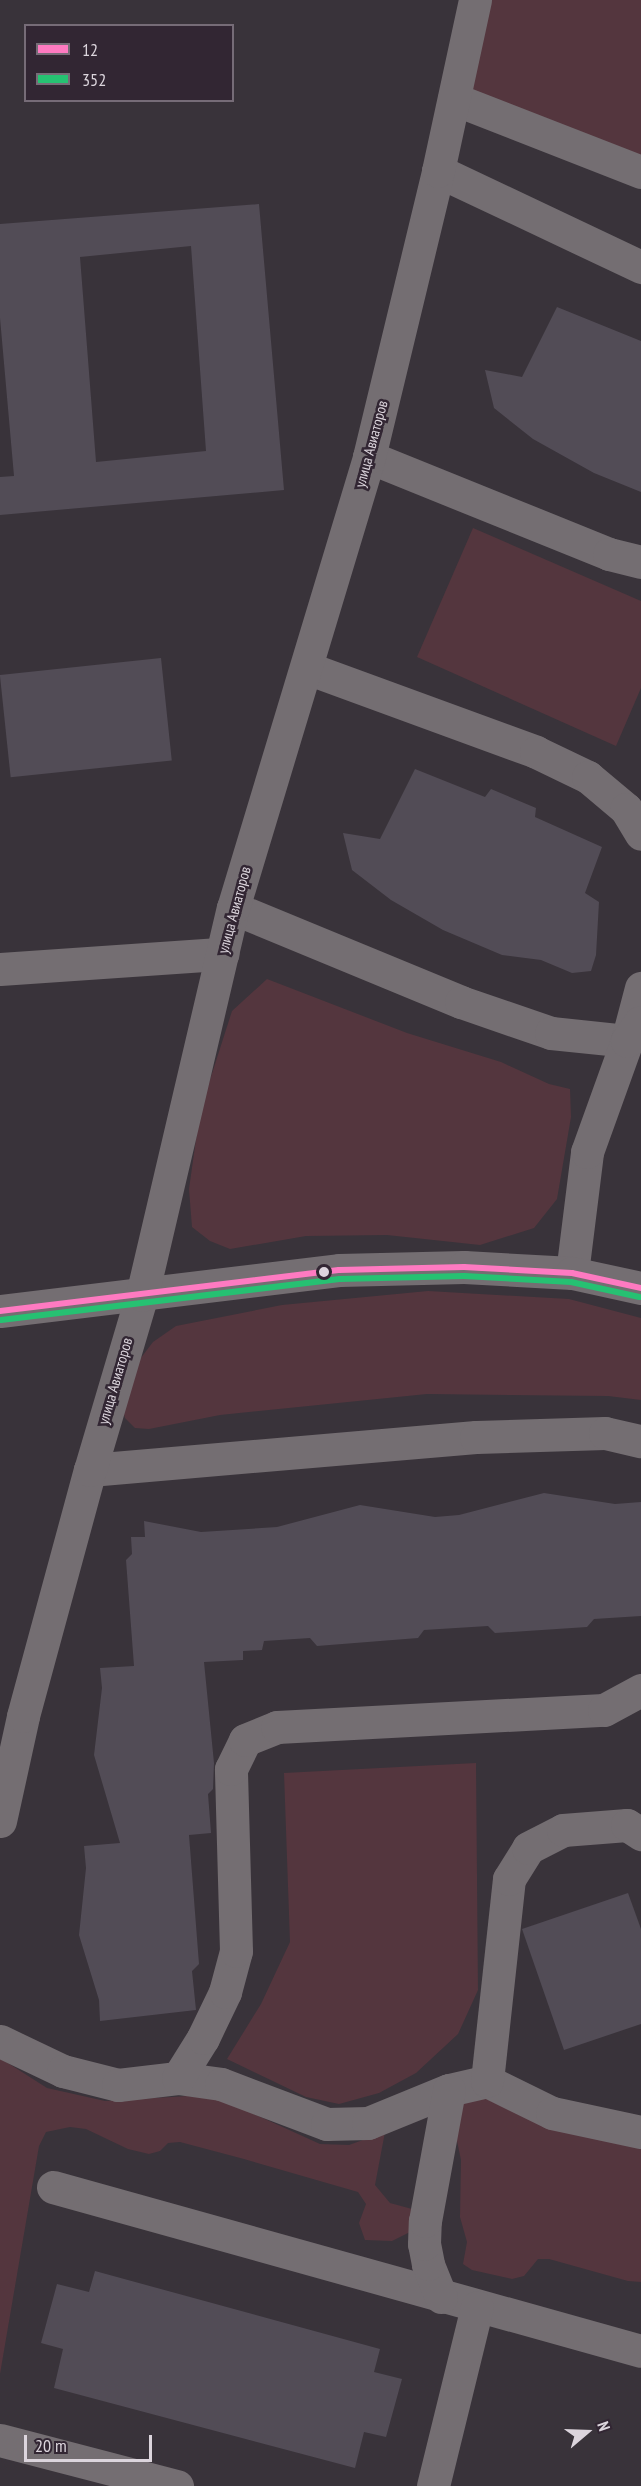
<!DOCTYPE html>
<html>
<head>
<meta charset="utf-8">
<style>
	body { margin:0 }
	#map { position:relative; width:641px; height:2486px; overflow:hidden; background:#39333a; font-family:"PT Sans Narrow",sans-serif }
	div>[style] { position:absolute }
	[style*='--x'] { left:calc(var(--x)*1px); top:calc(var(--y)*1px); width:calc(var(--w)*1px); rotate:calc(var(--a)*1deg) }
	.green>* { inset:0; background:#54363e }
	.building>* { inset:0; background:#524c56; transform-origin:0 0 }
	.minor>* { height:33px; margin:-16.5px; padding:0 16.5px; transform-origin:16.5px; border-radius:16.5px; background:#746e72 }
	.bus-1>* { height:6px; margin:-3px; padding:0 3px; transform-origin:3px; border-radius:3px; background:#fe7ac1 }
	.bus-2>* { height:6px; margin:-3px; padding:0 3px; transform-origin:3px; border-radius:3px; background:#26c172 }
	.dots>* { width:16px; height:16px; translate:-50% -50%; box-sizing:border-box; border:3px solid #322633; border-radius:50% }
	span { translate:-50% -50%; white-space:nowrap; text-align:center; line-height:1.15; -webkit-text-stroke:5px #322633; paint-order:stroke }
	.street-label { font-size:15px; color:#dcd5dd }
	.legend { position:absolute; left:24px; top:24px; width:210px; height:78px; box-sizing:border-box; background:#322633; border:2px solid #766c77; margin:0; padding:8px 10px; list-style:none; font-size:18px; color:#dcd5dd }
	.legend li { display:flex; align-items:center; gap:12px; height:30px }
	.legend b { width:30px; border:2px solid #766c77 }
	.north { position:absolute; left:557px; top:2402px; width:60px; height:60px; -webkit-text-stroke:4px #322633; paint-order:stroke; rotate:71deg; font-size:16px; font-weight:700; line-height:24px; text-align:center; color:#dcd5dd }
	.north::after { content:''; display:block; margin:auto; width:21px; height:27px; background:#dcd5dd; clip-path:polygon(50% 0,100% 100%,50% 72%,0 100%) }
	.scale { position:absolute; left:24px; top:2435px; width:128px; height:27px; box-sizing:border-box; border:3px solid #dcd5dd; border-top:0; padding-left:8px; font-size:18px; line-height:21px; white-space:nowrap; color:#dcd5dd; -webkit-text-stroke:4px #322633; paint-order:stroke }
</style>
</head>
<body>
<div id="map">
	<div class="green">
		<i style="clip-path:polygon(475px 0,641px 0,641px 172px,454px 99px)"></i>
		<i style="clip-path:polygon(473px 528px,641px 601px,641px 688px,616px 746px,417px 657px)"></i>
		<i style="clip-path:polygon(267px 979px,407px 1033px,501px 1062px,549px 1084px,570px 1089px,571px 1117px,557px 1199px,534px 1228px,480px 1245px,387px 1235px,306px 1236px,230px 1249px,210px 1241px,192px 1227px,189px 1189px,200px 1111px,232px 1011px)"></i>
		<i style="clip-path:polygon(428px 1291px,569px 1299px,641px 1318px,641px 1400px,608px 1396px,427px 1394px,220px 1415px,149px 1429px,135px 1428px,125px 1418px,122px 1406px,137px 1363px,153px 1342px,176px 1326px,282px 1305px)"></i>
		<i style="clip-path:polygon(476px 1763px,478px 1990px,458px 2034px,416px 2073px,379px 2093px,339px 2104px,306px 2097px,227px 2059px,261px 2004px,290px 1942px,284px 1773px)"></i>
		<i style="clip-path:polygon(0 2058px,47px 2088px,105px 2101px,188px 2096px,221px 2099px,320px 2144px,349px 2145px,385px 2132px,375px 2185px,390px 2203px,412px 2209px,412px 2231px,392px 2241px,365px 2240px,359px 2223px,366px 2204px,358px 2192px,244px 2159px,180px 2142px,168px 2143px,160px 2151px,149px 2154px,128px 2149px,86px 2129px,70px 2127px,46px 2132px,39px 2146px,0 2374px)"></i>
		<i style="clip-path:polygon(481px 2097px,641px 2146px,641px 2282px,628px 2281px,549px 2259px,538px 2259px,524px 2276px,512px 2279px,472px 2270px,463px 2264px,467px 2242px,460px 2217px,461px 2160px,457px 2141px,451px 2130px,455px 2105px)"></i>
	</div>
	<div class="building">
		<i style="clip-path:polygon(evenodd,259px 204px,284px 490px,0 515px,0 477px,14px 476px,0 318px,0 224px,259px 204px,191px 246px,206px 451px,96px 462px,80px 257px,191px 246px)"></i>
		<i style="clip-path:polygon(557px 307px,641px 341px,641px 492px,594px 473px,533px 439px,494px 408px,485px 370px,522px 377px)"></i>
		<i style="left:161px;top:658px;width:103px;height:162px;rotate:84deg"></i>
		<i style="clip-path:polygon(415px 769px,485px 797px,491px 789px,536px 808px,535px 817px,602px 847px,585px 893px,599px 902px,596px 955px,591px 971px,572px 973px,541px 960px,502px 955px,443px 930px,391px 900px,352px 870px,343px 833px,380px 839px)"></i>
		<i style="clip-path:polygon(544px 1493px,615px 1504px,641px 1502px,641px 1616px,594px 1619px,587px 1627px,495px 1633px,488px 1626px,424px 1630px,418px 1638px,317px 1646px,310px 1638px,264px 1641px,262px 1650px,243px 1651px,243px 1660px,204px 1662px,214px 1763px,213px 1789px,208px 1794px,211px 1833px,189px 1835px,199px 1964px,192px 1971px,196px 2010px,100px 2021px,99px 2000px,79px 1935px,86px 1868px,84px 1846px,120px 1843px,94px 1755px,102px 1688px,100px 1668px,134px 1666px,126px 1560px,132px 1554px,131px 1537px,145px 1537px,144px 1521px,201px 1532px,277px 1527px,360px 1505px,435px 1517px,459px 1515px)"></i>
		<i style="clip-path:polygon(628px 1893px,641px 1929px,641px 2024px,564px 2050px,522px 1929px)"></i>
		<i style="clip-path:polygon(95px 2271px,380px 2349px,374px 2372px,402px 2379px,386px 2437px,364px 2432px,355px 2468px,54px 2388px,63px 2349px,41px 2343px,57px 2284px,89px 2292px)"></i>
	</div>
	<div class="minor">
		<i style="--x:454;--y:99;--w:201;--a:21.3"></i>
		<i style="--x:438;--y:171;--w:225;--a:25.3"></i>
		<i style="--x:369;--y:457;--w:259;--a:22"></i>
		<i style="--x:609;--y:554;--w:33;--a:14"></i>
		<i style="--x:307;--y:668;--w:244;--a:20.1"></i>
		<i style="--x:536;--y:752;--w:58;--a:25.7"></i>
		<i style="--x:588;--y:777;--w:50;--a:40.1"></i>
		<i style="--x:626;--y:809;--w:29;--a:59"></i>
		<i style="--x:233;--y:908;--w:247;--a:22.4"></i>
		<i style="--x:461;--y:1002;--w:95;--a:19"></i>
		<i style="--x:551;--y:1033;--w:76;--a:6"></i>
		<i style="--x:627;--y:1041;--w:55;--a:-75.2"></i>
		<i style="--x:0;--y:969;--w:223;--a:-3.9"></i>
		<i style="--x:572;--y:1273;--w:122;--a:-82.9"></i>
		<i style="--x:587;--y:1152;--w:118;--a:-70.2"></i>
		<i style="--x:627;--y:1041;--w:22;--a:-56"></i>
		<i style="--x:0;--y:1311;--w:341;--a:-6.9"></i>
		<i style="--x:339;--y:1270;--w:125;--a:-1.4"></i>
		<i style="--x:464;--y:1267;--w:108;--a:3.2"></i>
		<i style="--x:572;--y:1273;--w:71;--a:12.3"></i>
		<i style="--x:90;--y:1470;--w:387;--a:-4.9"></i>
		<i style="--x:476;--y:1437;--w:129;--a:-1.8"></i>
		<i style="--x:605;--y:1433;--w:37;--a:13"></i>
		<i style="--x:0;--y:1821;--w:107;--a:-77.6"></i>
		<i style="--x:23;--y:1716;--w:255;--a:-74.8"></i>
		<i style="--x:90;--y:1470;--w:183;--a:-73.5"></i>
		<i style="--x:142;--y:1295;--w:398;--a:-76.8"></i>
		<i style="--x:233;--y:908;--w:471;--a:-73.2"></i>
		<i style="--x:369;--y:457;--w:294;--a:-76.4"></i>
		<i style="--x:438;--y:171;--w:175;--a:-77.8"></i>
		<i style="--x:0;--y:2041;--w:70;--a:25.5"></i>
		<i style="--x:63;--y:2071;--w:57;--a:14.3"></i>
		<i style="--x:118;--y:2085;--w:60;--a:-6.7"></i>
		<i style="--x:178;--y:2078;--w:43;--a:7.9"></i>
		<i style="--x:221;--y:2084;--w:113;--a:20.7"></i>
		<i style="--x:327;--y:2124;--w:41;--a:-1.4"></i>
		<i style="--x:368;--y:2123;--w:87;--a:-22.2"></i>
		<i style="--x:449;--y:2090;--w:39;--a:-13"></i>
		<i style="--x:487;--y:2081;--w:72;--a:26.2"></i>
		<i style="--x:552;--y:2113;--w:91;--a:12.1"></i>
		<i style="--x:178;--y:2078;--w:47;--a:-58"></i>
		<i style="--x:203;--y:2038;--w:51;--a:-64.4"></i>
		<i style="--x:225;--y:1992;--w:42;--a:-75"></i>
		<i style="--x:236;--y:1951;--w:182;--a:-91.6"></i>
		<i style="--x:231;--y:1769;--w:32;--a:-64"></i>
		<i style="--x:245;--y:1740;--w:35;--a:-22"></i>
		<i style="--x:277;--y:1727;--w:327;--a:-3"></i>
		<i style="--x:604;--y:1710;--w:42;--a:-28.4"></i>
		<i style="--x:487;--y:2081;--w:203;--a:-83.8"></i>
		<i style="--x:509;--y:1879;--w:36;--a:-58"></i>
		<i style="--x:528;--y:1848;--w:39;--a:-27"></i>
		<i style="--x:563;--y:1830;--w:64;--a:-4.5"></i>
		<i style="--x:627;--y:1825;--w:17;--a:33"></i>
		<i style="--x:53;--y:2187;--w:610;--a:15.58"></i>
		<i style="--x:441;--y:2297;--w:35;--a:-112"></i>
		<i style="--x:428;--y:2264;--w:20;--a:-101"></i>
		<i style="--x:424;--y:2244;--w:23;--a:-88"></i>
		<i style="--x:425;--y:2221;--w:133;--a:-79.6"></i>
		<i style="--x:0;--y:2440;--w:183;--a:14.6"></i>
		<i style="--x:433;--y:2486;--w:184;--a:-76.2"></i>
	</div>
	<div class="bus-1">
		<i style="--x:0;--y:1311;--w:341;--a:-6.9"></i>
		<i style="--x:339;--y:1270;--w:125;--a:-1.4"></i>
		<i style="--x:464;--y:1267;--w:108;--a:3.2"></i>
		<i style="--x:572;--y:1273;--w:71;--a:12.3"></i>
	</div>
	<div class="bus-2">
		<i style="--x:1;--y:1320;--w:341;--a:-6.9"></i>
		<i style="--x:340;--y:1279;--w:124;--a:-1.4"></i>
		<i style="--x:464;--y:1276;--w:107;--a:3.2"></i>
		<i style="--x:571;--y:1282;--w:70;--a:12.4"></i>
	</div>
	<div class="dots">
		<i style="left:324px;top:1272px;background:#dcd5dd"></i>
	</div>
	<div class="street-label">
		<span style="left:371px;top:444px;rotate:-75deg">улица Авиаторов</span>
		<span style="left:234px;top:910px;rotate:-75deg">улица Авиаторов</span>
		<span style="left:115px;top:1381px;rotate:-74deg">улица Авиаторов</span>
	</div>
	<ul class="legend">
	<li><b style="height:8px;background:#fe7ac1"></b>12</li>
	<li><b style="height:8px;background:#26c172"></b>352</li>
	</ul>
	<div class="north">N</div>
	<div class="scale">20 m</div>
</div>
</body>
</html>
